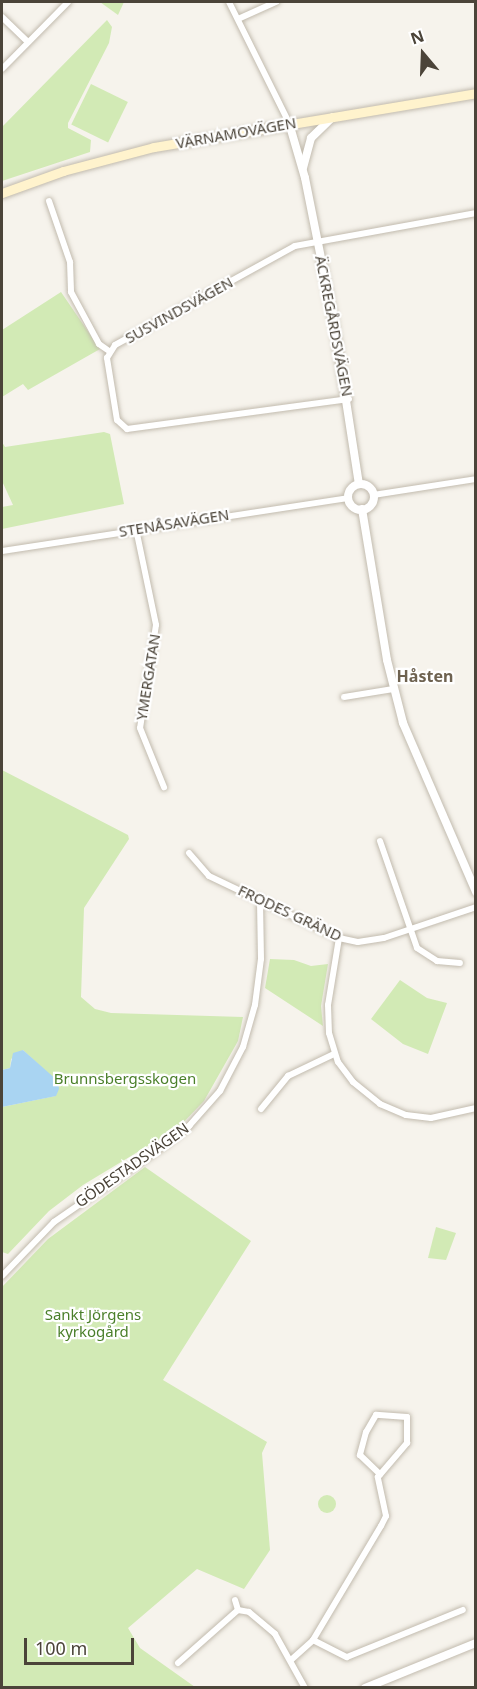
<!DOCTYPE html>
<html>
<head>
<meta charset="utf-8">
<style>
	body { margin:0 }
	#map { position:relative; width:477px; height:1689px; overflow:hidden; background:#f6f3ec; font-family:"Noto Sans",sans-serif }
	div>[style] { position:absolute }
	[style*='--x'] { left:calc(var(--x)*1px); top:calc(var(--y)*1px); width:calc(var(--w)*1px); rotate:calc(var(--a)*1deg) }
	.green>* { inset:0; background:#d2eab5; transform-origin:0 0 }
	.round { border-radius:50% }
	.water>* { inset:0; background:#a9d4f2 }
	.roads { filter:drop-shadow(0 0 2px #c2bbae) drop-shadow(0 0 2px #c2bbae) }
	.minor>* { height:6px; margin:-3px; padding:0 3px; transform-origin:3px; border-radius:3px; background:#fff }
	.tertiary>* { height:8px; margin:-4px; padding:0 4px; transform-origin:4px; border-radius:4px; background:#fff }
	.tertiary>.ring { margin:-4px; padding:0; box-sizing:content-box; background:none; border:8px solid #fff; border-radius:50% }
	.secondary>* { height:9px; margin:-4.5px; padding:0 4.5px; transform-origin:4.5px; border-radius:4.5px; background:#fff3cd }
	span { translate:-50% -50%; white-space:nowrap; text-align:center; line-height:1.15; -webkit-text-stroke:4.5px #fff; paint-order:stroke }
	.street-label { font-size:15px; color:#4b4439 }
	.park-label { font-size:15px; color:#4a7f2a }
	.neighbourhood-label { font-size:16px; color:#6e6250; font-weight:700 }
	.frame { position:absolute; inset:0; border:3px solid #4b4439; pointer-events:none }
	.north { position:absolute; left:393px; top:24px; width:60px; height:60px; -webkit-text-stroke:4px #fff; paint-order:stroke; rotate:341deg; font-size:16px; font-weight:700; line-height:24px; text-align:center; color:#4b4439 }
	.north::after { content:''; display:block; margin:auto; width:21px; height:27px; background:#4b4439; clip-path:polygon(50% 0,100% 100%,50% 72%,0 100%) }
	.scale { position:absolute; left:24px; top:1638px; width:110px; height:27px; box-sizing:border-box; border:3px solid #4b4439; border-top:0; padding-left:8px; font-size:18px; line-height:21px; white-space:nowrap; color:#4b4439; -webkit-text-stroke:4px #fff; paint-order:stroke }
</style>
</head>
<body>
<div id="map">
	<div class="green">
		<i style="clip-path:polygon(100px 2px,124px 2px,118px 15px)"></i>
		<i style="clip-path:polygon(107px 20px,112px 27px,109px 43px,68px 123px,68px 128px,91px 140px,90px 152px,2px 181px,2px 127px)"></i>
		<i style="left:91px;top:84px;width:41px;height:45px;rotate:26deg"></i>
		<i style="clip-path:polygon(61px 292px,100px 349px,28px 390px,23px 384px,2px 397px,2px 330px)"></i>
		<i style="clip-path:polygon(104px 432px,110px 434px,124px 504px,2px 529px,2px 507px,13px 505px,2px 481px,2px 442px,5px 447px)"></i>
		<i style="clip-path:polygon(2px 770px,128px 835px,129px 839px,84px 908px,81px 997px,95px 1009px,111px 1013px,243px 1017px,238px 1041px,204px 1101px,179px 1127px,83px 1185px,49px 1211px,8px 1254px,2px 1252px,2px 1107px,55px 1096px,37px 1063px,23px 1050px,11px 1059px,10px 1068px,2px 1070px)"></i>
		<i style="clip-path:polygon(270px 959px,294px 960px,311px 966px,328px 964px,321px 1006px,323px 1026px,265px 988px)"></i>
		<i style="clip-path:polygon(400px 980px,427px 998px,447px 1003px,428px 1054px,403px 1044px,371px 1019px)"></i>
		<i style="clip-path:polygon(145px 1167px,251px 1241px,163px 1380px,267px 1442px,262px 1453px,270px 1550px,244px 1589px,197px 1569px,128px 1628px,140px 1648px,195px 1687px,2px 1687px,2px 1287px,48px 1239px)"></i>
		<i style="clip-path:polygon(436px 1227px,456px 1233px,446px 1260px,428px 1258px)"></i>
		<i class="round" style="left:318px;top:1495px;width:18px;height:18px"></i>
	</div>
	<div class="water">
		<i style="clip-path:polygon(23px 1050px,58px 1081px,59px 1089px,56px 1096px,2px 1107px,2px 1070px,10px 1068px,13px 1053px)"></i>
	</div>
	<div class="roads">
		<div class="minor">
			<i style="--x:229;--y:2;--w:135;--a:63.6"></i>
			<i style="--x:2;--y:17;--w:36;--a:44"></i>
			<i style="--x:238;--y:19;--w:42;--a:-24.1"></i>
			<i style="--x:2;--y:69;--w:94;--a:-45.4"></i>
			<i style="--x:49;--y:201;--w:65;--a:71"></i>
			<i style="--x:70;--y:262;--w:30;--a:88"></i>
			<i style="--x:71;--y:292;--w:59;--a:61.7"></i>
			<i style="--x:99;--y:344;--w:12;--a:35"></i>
			<i style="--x:349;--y:399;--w:224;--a:172.3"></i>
			<i style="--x:127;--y:429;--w:13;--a:-138"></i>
			<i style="--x:117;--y:420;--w:63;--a:-99.2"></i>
			<i style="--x:107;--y:358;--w:15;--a:-58"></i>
			<i style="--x:115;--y:345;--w:205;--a:-28.8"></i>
			<i style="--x:295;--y:246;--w:184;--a:-10.3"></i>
			<i style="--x:373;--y:495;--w:104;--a:-8.8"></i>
			<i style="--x:136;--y:529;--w:98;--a:78.2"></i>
			<i style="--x:156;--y:625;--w:104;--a:98.8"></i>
			<i style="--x:140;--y:728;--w:64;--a:67.9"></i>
			<i style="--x:2;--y:551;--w:350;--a:-8.7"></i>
			<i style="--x:344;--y:697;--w:50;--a:-9.3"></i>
			<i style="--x:380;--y:841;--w:113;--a:70.9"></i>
			<i style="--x:417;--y:948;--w:24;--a:33"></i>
			<i style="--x:437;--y:961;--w:23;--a:5"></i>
			<i style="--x:189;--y:853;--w:30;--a:49"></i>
			<i style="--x:209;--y:876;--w:144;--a:25.5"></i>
			<i style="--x:339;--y:938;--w:19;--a:12"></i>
			<i style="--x:358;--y:942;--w:26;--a:-9"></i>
			<i style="--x:384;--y:938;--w:97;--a:-18.6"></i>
			<i style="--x:339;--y:938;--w:68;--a:99.3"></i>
			<i style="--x:328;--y:1005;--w:28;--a:88"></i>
			<i style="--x:329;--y:1033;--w:30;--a:73"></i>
			<i style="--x:338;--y:1062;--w:25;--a:53"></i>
			<i style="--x:353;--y:1082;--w:35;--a:39"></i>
			<i style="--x:380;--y:1104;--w:28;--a:23"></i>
			<i style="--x:406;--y:1115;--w:25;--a:7"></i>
			<i style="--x:431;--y:1118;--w:46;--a:-12.5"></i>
			<i style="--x:261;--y:1109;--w:43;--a:-50.7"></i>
			<i style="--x:288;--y:1076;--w:51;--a:-25.6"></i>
			<i style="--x:2;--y:1276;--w:75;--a:-46.1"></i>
			<i style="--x:54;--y:1222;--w:135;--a:-34.7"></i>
			<i style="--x:165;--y:1145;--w:31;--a:-38"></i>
			<i style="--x:189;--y:1126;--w:47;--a:-48.5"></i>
			<i style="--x:220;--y:1091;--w:50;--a:-62.4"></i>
			<i style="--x:243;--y:1047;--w:44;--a:-74.1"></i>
			<i style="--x:255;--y:1005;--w:46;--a:-82.6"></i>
			<i style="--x:261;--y:959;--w:60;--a:-91"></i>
			<i style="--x:235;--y:1600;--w:10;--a:73"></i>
			<i style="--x:313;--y:1640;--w:38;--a:27"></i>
			<i style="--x:347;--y:1657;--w:125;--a:-22.1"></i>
			<i style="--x:291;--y:1660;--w:30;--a:-42"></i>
			<i style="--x:313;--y:1640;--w:133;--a:-59.2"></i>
			<i style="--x:381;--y:1526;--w:11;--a:-63"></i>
			<i style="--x:386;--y:1516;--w:40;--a:-102"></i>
			<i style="--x:378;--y:1477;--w:45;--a:-49.5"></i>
			<i style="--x:407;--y:1443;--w:26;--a:-90"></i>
			<i style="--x:407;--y:1417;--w:31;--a:-176"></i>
			<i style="--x:376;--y:1415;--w:20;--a:120"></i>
			<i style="--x:366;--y:1432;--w:24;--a:105"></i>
			<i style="--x:360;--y:1455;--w:28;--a:44"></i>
			<i style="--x:178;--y:1663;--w:80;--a:-41.5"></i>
			<i style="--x:238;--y:1610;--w:11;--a:10"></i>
			<i style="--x:249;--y:1612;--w:34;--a:40"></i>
			<i style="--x:275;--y:1634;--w:62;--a:60.9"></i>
		</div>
		<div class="tertiary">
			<i style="--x:289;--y:123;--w:57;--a:73.8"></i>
			<i style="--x:305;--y:178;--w:148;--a:78.7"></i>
			<i style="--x:334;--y:323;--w:163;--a:81.2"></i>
			<i style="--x:303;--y:168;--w:31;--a:-75"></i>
			<i style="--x:311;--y:138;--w:30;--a:-44"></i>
			<i class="ring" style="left:348px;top:484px;width:18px;height:18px"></i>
			<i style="--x:362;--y:509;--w:153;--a:80.6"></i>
			<i style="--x:387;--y:660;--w:65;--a:75.7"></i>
			<i style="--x:403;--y:723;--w:184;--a:66.6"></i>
			<i style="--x:365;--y:1688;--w:120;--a:-22.1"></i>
		</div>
		<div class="secondary">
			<i style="--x:2;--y:193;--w:65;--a:-19.8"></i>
			<i style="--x:63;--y:171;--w:94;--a:-14.8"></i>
			<i style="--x:154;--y:147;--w:326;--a:-9.5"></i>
		</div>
	</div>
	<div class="street-label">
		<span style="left:236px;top:133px;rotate:-10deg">VÄRNAMOVÄGEN</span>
		<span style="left:179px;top:310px;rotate:-29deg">SUSVINDSVÄGEN</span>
		<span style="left:334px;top:326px;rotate:79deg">ÄCKREGÅRDSVÄGEN</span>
		<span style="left:174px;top:523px;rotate:-9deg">STENÅSAVÄGEN</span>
		<span style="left:148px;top:677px;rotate:-81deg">YMERGATAN</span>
		<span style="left:290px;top:913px;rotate:25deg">FRODES GRÄND</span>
		<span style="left:132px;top:1165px;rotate:-35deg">GÖDESTADSVÄGEN</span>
	</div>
	<div class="park-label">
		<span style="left:125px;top:1079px">Brunnsbergsskogen</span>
		<span style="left:93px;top:1323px">Sankt Jörgens<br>kyrkogård</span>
	</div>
	<div class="neighbourhood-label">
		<span style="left:425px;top:676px">Håsten</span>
	</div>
	<div class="frame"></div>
	<div class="north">N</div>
	<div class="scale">100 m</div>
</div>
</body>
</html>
